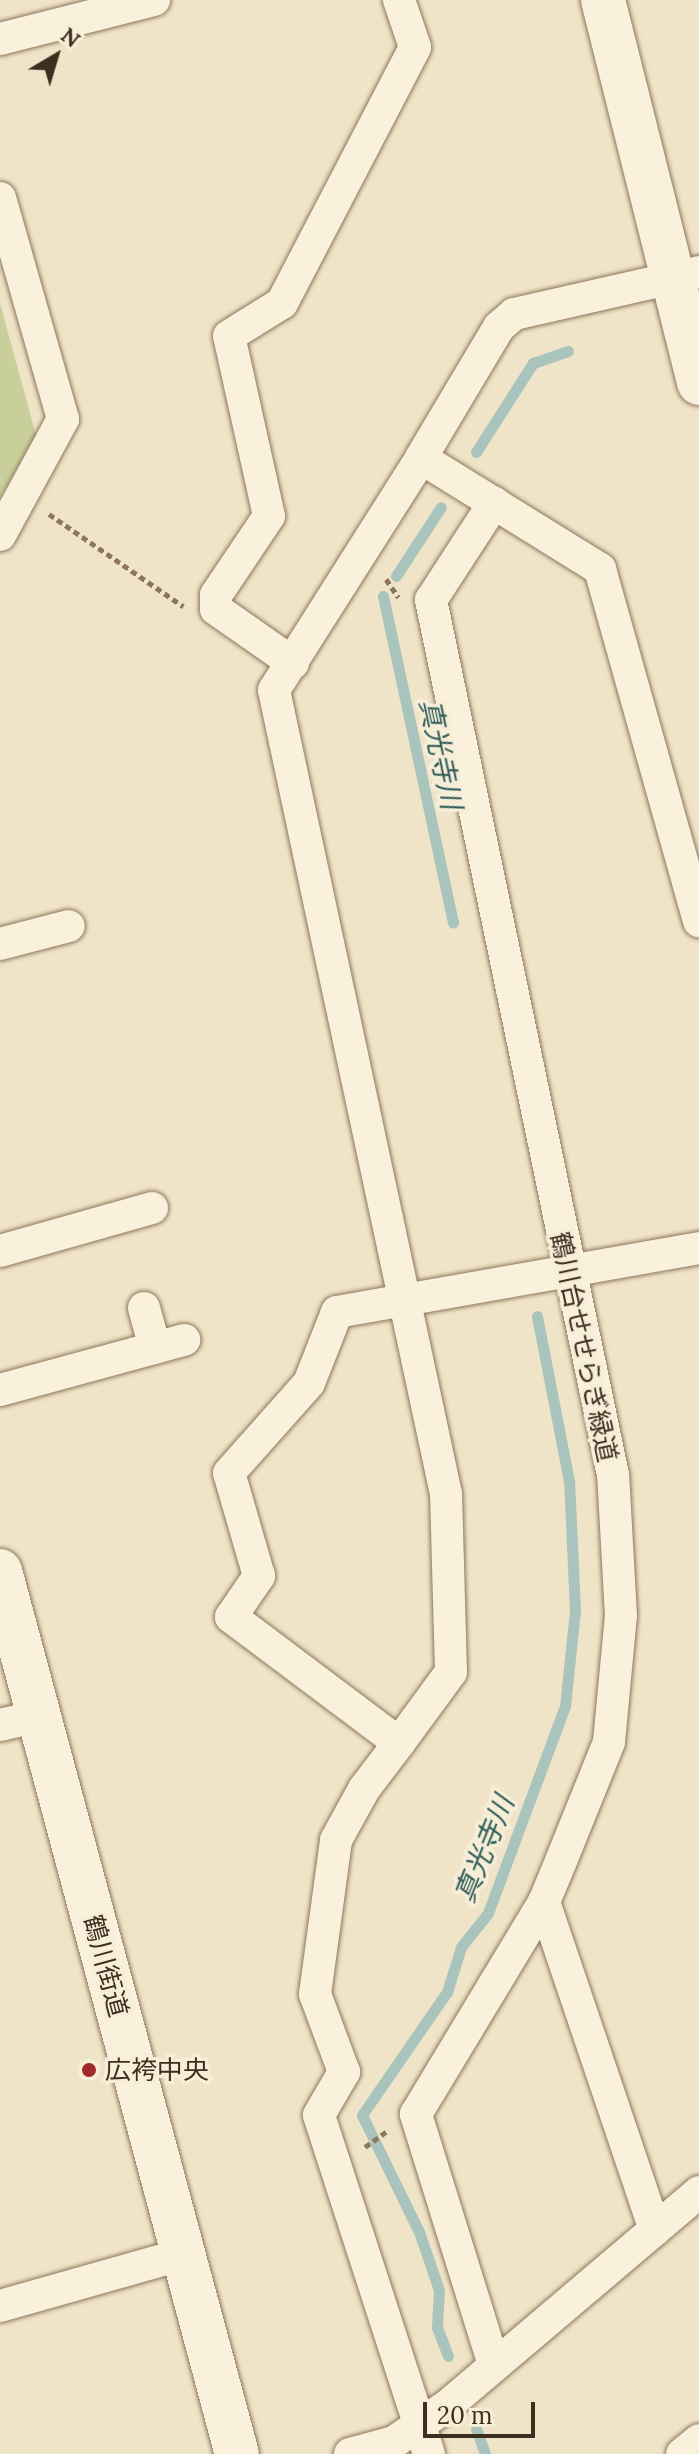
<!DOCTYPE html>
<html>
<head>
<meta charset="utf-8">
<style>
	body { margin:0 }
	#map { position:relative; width:699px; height:2454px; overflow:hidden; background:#f0e4c8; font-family:Lora,"Noto Sans JP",serif }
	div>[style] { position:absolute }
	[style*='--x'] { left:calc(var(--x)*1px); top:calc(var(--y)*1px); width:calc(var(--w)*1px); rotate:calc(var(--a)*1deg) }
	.green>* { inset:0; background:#c9cf9b }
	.stream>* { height:11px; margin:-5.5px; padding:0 5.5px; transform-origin:5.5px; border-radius:5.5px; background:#a9c4bc }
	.path>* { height:5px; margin-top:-2.5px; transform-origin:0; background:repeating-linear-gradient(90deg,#8d765c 0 6px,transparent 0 10px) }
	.roads { filter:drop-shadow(0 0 2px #8d765c) drop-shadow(0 0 2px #8d765c) }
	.street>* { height:32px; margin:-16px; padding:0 16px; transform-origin:16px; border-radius:16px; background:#faf1dc }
	.secondary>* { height:44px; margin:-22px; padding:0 22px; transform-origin:22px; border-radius:22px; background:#faf1dc }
	.dots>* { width:22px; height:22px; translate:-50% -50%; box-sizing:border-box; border:4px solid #f7eed8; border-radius:50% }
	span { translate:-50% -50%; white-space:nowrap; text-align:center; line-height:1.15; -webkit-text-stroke:7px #f7eed8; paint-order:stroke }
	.street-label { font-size:26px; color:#3d2e20 }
	.poi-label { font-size:26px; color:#3d2e20 }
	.left { translate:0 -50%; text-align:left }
	.water-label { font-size:28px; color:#2f5d5a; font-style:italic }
	.north { position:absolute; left:16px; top:16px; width:80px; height:80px; -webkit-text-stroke:6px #f7eed8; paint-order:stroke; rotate:38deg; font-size:22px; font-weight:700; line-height:32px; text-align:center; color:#3d2e20 }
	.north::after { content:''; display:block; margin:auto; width:28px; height:36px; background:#3d2e20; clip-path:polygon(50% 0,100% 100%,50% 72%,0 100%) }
	.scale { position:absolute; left:423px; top:2402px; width:112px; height:36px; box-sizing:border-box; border:4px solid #3d2e20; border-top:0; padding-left:10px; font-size:24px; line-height:28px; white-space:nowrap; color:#3d2e20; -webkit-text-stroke:6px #f7eed8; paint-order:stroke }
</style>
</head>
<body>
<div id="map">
	<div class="green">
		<i style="clip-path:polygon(0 303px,36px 435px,0 497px)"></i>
	</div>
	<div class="stream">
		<i style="--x:476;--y:452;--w:106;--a:-57.4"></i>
		<i style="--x:533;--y:363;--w:37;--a:-19"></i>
		<i style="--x:396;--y:576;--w:82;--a:-56.9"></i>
		<i style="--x:383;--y:596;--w:334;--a:77.9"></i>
		<i style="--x:448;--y:2356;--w:31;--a:-111"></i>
		<i style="--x:437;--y:2327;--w:37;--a:-87"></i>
		<i style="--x:439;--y:2290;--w:61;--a:-109"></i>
		<i style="--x:419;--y:2232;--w:130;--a:-116"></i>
		<i style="--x:362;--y:2115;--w:150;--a:-55.4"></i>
		<i style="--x:447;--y:1992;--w:47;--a:-72.7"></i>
		<i style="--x:461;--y:1947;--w:43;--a:-51.5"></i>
		<i style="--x:488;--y:1913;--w:221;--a:-69.6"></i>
		<i style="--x:565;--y:1706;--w:96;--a:-84"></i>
		<i style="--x:575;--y:1611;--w:130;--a:-92.6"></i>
		<i style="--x:569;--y:1481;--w:168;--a:-101"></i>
		<i style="--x:476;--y:2429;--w:27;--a:70"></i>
	</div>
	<div class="path">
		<i style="--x:49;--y:514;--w:163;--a:34.5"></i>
		<i style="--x:386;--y:579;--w:22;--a:56"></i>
		<i style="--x:365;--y:2147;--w:26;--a:-36"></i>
	</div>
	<div class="roads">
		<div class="street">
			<i style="--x:0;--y:39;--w:159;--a:-14.2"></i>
			<i style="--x:0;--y:198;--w:230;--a:74.1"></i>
			<i style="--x:63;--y:419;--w:132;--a:118.5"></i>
			<i style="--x:699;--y:272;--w:190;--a:167.2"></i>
			<i style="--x:514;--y:314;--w:20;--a:139"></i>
			<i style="--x:499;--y:327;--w:152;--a:120.8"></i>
			<i style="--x:421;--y:458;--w:211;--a:31.8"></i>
			<i style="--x:600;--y:569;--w:366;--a:74.3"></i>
			<i style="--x:293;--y:663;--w:94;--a:-145"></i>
			<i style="--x:216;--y:609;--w:14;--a:-90"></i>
			<i style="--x:216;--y:595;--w:95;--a:-56.1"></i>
			<i style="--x:269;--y:516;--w:184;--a:-102.5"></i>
			<i style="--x:229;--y:336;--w:62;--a:-31.9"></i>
			<i style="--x:282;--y:303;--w:288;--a:-62.5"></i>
			<i style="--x:415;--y:47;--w:50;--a:-108.8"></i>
			<i style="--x:0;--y:944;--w:71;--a:-14.6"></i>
			<i style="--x:0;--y:1251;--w:158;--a:-15.8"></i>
			<i style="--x:144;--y:1308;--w:41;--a:74.6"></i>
			<i style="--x:0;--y:1390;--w:191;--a:-15.2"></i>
			<i style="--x:0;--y:1725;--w:39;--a:-13"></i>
			<i style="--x:399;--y:1743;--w:88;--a:-53.8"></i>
			<i style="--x:451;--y:1672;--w:178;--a:-91.6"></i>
			<i style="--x:446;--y:1494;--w:822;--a:-102.08"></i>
			<i style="--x:274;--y:690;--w:275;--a:-57.6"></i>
			<i style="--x:544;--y:1902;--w:346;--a:71.3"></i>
			<i style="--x:0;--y:2306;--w:191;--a:-15.8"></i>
			<i style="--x:494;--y:2365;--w:263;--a:-107.3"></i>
			<i style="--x:416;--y:2114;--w:248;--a:-58.9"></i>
			<i style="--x:544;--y:1902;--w:44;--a:-67.5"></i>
			<i style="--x:561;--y:1861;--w:128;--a:-68"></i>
			<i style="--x:609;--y:1742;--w:127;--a:-84.6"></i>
			<i style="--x:621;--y:1616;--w:141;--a:-93.2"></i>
			<i style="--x:613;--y:1475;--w:894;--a:-101.75"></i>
			<i style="--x:431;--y:600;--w:116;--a:-57"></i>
			<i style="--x:350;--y:2454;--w:46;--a:-15.3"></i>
			<i style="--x:394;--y:2442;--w:64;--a:-34.2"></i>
			<i style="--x:447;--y:2406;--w:331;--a:-40.3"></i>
			<i style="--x:429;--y:2454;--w:356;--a:-108"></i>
			<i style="--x:319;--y:2115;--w:50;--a:-59.8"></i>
			<i style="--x:344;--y:2072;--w:83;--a:-110.4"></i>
			<i style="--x:315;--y:1994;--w:155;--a:-82.2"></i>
			<i style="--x:336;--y:1840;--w:58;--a:-61.2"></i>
			<i style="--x:364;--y:1789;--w:58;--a:-52.7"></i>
			<i style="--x:399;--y:1743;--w:210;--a:-143.1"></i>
			<i style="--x:231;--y:1617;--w:50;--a:-55.7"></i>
			<i style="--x:259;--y:1576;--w:107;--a:-106.2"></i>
			<i style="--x:229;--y:1473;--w:120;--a:-48.4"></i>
			<i style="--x:309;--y:1383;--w:76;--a:-68.5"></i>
			<i style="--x:337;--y:1312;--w:368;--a:-10"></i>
			<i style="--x:682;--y:2454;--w:22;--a:-39"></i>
		</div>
		<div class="secondary">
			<i style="--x:603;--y:0;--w:395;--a:75.9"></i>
			<i style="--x:0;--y:1571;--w:914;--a:74.98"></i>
		</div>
	</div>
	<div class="dots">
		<i style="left:89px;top:2070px;background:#9e2a2b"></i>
	</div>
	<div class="street-label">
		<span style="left:584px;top:1347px;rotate:78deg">鶴川台せせらぎ緑道</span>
		<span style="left:106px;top:1966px;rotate:75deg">鶴川街道</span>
	</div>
	<div class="poi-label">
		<span class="left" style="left:105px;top:2070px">広袴中央</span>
	</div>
	<div class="water-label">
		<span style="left:441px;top:754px;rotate:78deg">真光寺川</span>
		<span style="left:484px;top:1849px;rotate:-68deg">真光寺川</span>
	</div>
	<div class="north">N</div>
	<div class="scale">20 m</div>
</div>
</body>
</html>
